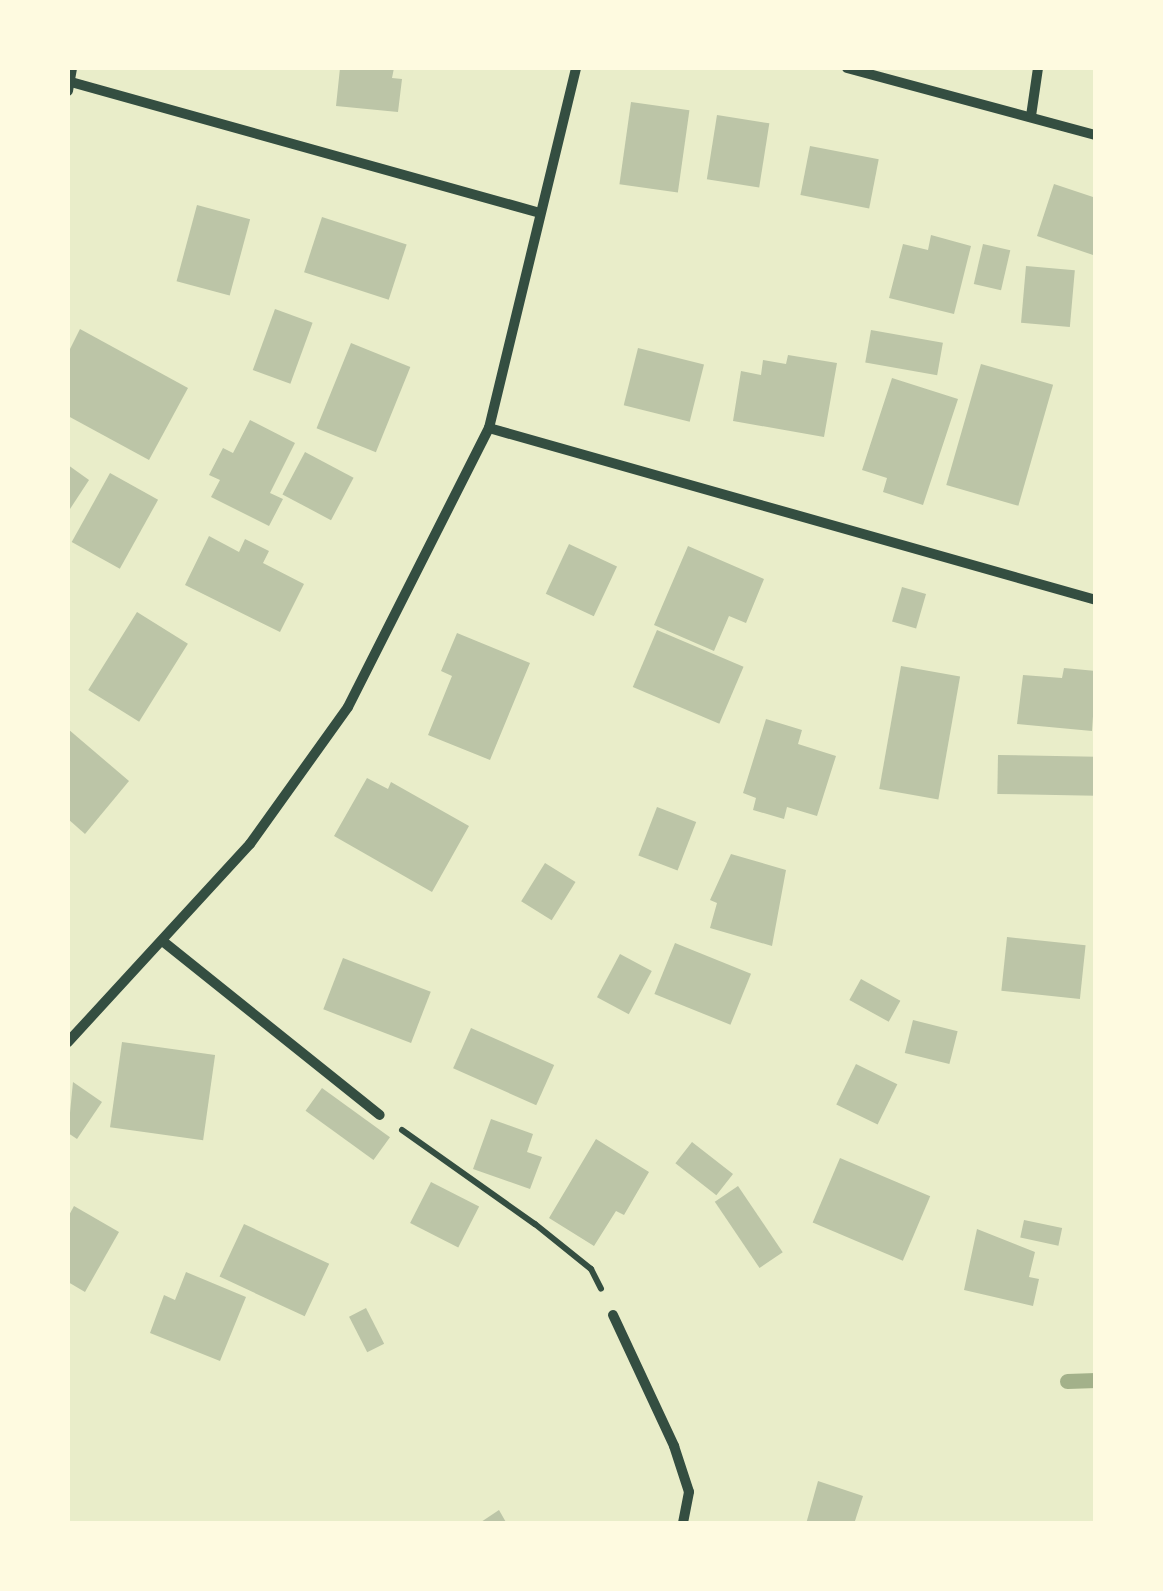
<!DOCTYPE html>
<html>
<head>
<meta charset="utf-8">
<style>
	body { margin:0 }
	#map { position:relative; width:1163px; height:1591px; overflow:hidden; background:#e9edc9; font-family:Poppins,sans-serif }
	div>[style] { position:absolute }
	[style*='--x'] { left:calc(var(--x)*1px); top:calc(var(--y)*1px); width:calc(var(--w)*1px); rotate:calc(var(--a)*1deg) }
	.stream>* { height:15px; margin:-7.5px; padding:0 7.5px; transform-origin:7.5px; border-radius:7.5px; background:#a3b18a }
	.building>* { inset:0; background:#bcc5a7; transform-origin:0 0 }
	.path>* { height:6px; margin:-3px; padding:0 3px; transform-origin:3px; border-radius:3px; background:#344e41 }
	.minor>* { height:10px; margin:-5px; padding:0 5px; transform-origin:5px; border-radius:5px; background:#344e41 }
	span { translate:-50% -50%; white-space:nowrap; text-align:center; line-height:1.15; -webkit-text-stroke:9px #fefae0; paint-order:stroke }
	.frame { position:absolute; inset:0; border:70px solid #fefae0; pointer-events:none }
</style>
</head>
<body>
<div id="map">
	<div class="stream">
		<i style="--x:1067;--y:1381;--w:29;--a:-2"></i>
	</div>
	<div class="building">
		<i style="clip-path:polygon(340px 68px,394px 68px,392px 78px,402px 79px,398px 112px,336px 106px)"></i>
		<i style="left:631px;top:102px;width:59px;height:83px;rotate:8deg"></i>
		<i style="left:717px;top:115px;width:53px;height:65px;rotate:9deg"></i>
		<i style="left:810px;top:146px;width:70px;height:50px;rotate:11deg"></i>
		<i style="clip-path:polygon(1054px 184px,1096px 198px,1096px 256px,1037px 236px)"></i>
		<i style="left:197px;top:205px;width:55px;height:79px;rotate:15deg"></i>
		<i style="left:322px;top:217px;width:89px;height:58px;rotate:18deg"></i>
		<i style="clip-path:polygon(931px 235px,971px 246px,954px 314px,889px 298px,903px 244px,928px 250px)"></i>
		<i style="left:983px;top:244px;width:28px;height:41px;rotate:13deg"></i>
		<i style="left:1026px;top:266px;width:49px;height:57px;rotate:5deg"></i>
		<i style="left:275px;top:309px;width:40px;height:65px;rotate:20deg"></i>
		<i style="clip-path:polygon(80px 329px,188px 388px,149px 460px,68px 416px,68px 353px)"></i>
		<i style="left:871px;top:330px;width:73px;height:33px;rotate:10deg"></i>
		<i style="left:351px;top:343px;width:64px;height:92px;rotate:22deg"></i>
		<i style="left:638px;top:348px;width:68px;height:59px;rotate:14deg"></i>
		<i style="clip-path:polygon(788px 355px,837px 363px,824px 437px,733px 421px,741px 371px,761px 375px,763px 360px,786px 364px)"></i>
		<i style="left:981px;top:364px;width:75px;height:126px;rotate:16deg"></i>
		<i style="clip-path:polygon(892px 378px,958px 399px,923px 505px,883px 492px,887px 478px,862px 470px)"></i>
		<i style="clip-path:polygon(250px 420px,295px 443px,270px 493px,283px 499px,269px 526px,211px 497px,220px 480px,209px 475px,223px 448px,233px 453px)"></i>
		<i style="left:305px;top:452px;width:55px;height:48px;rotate:28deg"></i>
		<i style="clip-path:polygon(68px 465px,89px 480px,68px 512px)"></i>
		<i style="left:110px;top:473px;width:55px;height:79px;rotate:29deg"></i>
		<i style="clip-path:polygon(209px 536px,239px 552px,245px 539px,269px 551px,263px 563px,304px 584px,280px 632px,185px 585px)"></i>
		<i style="left:569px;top:544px;width:53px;height:55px;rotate:25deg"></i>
		<i style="clip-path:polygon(688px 546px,764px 579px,746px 623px,729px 616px,714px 651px,654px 625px)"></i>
		<i style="left:902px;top:587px;width:25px;height:36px;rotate:16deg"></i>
		<i style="left:137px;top:612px;width:60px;height:92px;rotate:32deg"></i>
		<i style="left:657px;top:630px;width:94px;height:62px;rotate:23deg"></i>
		<i style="clip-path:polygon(457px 633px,530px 663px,490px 760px,428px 735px,452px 676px,441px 671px)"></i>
		<i style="left:901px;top:666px;width:60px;height:125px;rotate:10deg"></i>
		<i style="clip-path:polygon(1064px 668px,1096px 671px,1092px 731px,1017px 724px,1023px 675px,1062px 678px)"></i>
		<i style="clip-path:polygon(766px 719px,802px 730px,798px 744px,836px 756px,817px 816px,787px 807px,784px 819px,753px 810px,756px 798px,743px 793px)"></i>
		<i style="clip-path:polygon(68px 729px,129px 781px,85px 834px,68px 819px)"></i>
		<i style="left:998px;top:755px;width:98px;height:39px;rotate:1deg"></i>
		<i style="clip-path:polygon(367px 778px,388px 789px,391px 782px,469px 826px,432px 892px,334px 836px)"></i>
		<i style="left:657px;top:807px;width:42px;height:52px;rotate:21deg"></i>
		<i style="clip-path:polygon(731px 854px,786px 870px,772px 946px,710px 928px,717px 903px,710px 900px)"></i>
		<i style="left:545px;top:863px;width:36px;height:45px;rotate:32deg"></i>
		<i style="left:1007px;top:937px;width:79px;height:54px;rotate:6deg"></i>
		<i style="left:675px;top:943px;width:82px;height:55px;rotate:22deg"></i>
		<i style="left:620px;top:954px;width:36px;height:49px;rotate:28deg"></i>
		<i style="left:343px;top:958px;width:94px;height:55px;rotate:21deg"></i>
		<i style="left:861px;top:979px;width:45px;height:24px;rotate:29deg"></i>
		<i style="left:913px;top:1020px;width:46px;height:34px;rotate:14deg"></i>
		<i style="left:471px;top:1028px;width:91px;height:44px;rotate:24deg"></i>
		<i style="left:122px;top:1042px;width:94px;height:86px;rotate:8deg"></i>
		<i style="left:856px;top:1064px;width:46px;height:45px;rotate:26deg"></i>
		<i style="clip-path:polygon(73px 1082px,102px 1102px,77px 1139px,68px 1133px)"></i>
		<i style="left:322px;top:1088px;width:84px;height:28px;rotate:36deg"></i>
		<i style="clip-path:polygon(491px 1119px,533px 1134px,527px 1152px,542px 1157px,530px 1189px,473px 1169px)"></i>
		<i style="clip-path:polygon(596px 1139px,649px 1172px,624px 1215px,616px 1211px,594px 1246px,549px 1218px)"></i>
		<i style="left:692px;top:1142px;width:52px;height:27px;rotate:38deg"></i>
		<i style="left:840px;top:1158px;width:98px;height:70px;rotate:23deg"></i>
		<i style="left:431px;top:1182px;width:54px;height:46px;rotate:27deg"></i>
		<i style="left:738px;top:1186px;width:80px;height:28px;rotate:56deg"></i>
		<i style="clip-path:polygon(74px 1206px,119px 1232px,85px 1292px,68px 1282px,68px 1217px)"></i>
		<i style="left:1024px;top:1220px;width:39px;height:18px;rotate:12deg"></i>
		<i style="left:244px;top:1224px;width:94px;height:58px;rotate:25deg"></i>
		<i style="clip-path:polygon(977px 1229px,1035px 1252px,1029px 1277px,1039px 1279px,1033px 1306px,964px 1290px)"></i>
		<i style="clip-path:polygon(186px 1272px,246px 1297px,220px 1361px,150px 1333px,164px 1295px,175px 1300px)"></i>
		<i style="left:366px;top:1308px;width:40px;height:19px;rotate:63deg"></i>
		<i style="clip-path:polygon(818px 1481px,863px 1496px,854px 1524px,806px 1524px)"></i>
		<i style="clip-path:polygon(499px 1510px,507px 1524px,478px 1524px)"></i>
	</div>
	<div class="path">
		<i style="--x:402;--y:1130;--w:163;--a:35.3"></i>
		<i style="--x:535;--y:1224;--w:72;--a:38.8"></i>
		<i style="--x:591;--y:1269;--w:22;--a:63"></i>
	</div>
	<div class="minor">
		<i style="--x:847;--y:68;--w:258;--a:15.1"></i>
		<i style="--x:71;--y:82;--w:487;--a:15.6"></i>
		<i style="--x:68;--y:91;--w:23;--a:-80"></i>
		<i style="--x:1031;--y:116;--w:49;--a:-81.7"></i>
		<i style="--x:489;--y:428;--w:631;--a:15.82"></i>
		<i style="--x:165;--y:943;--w:275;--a:38.7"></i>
		<i style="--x:68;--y:1042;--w:269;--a:-47.4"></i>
		<i style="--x:250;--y:844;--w:168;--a:-54.4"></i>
		<i style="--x:348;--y:707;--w:313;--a:-63.2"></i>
		<i style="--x:489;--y:428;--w:370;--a:-76.4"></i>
		<i style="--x:613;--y:1315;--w:145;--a:65"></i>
		<i style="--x:674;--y:1446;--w:48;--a:71.9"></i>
		<i style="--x:689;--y:1492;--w:33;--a:101"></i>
	</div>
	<div class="frame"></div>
</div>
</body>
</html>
